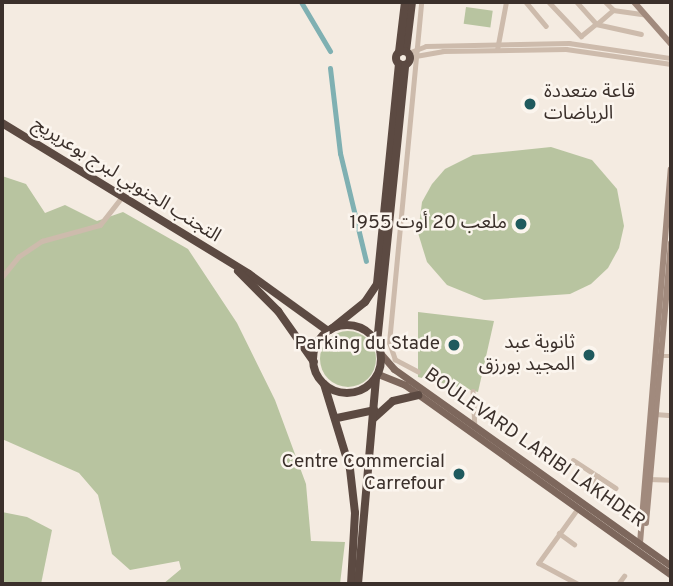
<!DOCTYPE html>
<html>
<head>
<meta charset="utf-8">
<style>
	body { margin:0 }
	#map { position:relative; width:673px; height:586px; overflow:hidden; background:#f4ebe1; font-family:Overpass,"Noto Sans Arabic",sans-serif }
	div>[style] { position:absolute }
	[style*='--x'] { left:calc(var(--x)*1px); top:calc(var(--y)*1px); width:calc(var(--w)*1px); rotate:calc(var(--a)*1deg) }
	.green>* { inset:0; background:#b8c4a0; transform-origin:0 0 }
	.round { border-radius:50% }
	.canal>* { height:5px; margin:-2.5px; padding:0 2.5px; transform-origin:2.5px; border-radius:2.5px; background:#7fb0b2 }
	.street>* { height:4.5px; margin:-2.25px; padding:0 2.25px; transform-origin:2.25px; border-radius:2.25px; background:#cdbbac }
	.secondary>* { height:6px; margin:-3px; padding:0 3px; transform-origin:3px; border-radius:3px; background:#a18a7d }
	.primary>* { height:7px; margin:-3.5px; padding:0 3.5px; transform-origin:3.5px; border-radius:3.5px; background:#7d675c }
	.highway>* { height:8px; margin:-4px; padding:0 4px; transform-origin:4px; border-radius:4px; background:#5c4a42 }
	.highway>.ring { margin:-4px; padding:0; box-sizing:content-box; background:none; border:8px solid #5c4a42; border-radius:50% }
	.dots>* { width:19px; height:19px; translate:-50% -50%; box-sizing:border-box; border:4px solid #fbf5ee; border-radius:50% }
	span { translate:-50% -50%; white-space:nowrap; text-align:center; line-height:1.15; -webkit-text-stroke:5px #fbf5ee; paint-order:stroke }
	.poi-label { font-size:19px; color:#3b302b }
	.left { translate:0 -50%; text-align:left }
	.right { translate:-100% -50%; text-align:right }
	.street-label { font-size:19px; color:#3b302b }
	.frame { position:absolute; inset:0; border:4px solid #3b302b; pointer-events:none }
</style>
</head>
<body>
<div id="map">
	<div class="green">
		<i style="left:466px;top:7px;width:27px;height:17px;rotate:8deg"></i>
		<i style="clip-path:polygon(551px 147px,592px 160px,617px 189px,624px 226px,619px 248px,608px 268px,591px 284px,570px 294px,484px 300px,447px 285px,427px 262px,418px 233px,422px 202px,432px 184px,445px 169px,473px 155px)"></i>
		<i style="clip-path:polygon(2px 176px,26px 184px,45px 213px,65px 205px,97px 221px,123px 212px,188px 249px,237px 323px,275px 400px,306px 484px,311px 541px,345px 542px,340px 584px,163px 584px,181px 569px,179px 561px,130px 570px,112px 554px,98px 495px,79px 473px,2px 439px)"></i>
		<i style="clip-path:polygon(418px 312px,494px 321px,478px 392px,418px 377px)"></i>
		<i class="round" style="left:320px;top:331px;width:56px;height:56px"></i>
		<i style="clip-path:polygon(2px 512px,27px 517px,52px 530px,41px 584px,2px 584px)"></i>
	</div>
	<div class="canal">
		<i style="--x:301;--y:2;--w:57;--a:59.4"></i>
		<i style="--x:330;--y:68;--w:86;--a:83.3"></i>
		<i style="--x:340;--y:153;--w:111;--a:76.5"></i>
	</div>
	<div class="street">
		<i style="--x:526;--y:2;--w:31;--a:50"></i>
		<i style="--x:549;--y:2;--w:47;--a:46.7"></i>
		<i style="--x:581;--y:36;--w:19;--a:-39"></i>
		<i style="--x:596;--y:24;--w:30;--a:-132"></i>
		<i style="--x:613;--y:10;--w:30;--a:8"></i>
		<i style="--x:596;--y:24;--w:46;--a:12.5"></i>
		<i style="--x:597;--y:24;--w:21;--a:-41"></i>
		<i style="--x:613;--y:10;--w:11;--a:-135"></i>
		<i style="--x:497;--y:50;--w:49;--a:-79.4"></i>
		<i style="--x:408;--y:53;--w:19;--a:-21"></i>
		<i style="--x:426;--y:46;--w:143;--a:-1.2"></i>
		<i style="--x:569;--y:43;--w:103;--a:8.4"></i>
		<i style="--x:410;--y:57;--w:34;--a:-10"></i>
		<i style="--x:443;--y:51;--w:123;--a:-0.9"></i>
		<i style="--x:566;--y:49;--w:106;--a:8.1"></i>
		<i style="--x:2;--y:277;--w:26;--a:-51"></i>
		<i style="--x:18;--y:257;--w:29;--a:-34"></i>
		<i style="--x:42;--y:241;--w:60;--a:-15.4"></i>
		<i style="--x:100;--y:225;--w:36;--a:-52"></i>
		<i style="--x:658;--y:356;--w:13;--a:0"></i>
		<i style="--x:418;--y:372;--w:26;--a:-152"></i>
		<i style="--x:395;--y:360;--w:18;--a:-109"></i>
		<i style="--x:389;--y:343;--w:342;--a:-84.6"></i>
		<i style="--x:473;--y:391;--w:34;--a:87"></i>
		<i style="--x:655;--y:414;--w:16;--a:4"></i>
		<i style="--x:573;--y:460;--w:51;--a:33.1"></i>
		<i style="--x:648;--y:479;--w:23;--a:2"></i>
		<i style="--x:592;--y:486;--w:11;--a:-56"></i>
		<i style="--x:578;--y:509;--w:67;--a:125.8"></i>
		<i style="--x:539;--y:563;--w:44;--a:28.3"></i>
		<i style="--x:559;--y:533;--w:19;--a:36"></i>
		<i style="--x:618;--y:584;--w:10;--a:-53"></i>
	</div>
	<div class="secondary">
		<i style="--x:634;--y:2;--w:56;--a:48.6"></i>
		<i style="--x:646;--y:523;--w:281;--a:-84.9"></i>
		<i style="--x:640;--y:543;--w:375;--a:-85.3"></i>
	</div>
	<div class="primary">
		<i style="--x:381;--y:354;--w:20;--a:49"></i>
		<i style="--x:394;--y:369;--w:340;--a:35.4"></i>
		<i style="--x:378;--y:374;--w:29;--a:22"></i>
		<i style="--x:405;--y:385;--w:327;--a:35.5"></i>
	</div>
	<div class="highway">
		<i style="--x:406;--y:51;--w:49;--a:-83"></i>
		<i class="ring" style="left:396px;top:51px;width:6px;height:6px"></i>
		<i style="--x:399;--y:52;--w:50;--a:-83.2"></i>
		<i style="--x:2;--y:123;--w:289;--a:31.4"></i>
		<i style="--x:249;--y:274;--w:97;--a:35.8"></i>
		<i style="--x:238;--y:271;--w:57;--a:45"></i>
		<i style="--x:278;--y:311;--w:62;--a:54.8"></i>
		<i class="ring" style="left:313px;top:325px;width:60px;height:60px"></i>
		<i style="--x:330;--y:330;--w:45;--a:-38.7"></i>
		<i style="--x:365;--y:302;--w:22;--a:-56"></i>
		<i style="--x:377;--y:284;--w:221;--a:-84.3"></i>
		<i style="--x:377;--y:343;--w:279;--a:-84.2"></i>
		<i style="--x:324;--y:384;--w:89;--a:73"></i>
		<i style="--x:350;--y:469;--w:44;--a:83.5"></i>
		<i style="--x:355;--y:513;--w:71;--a:93.2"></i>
		<i style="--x:337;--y:418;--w:38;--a:-12"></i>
		<i style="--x:374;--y:418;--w:25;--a:-42"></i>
		<i style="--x:393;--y:401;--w:26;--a:-13"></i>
		<i style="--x:358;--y:584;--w:207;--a:-85"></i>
	</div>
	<div class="dots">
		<i style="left:530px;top:104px;background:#1f5a5e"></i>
		<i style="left:521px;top:224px;background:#1f5a5e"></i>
		<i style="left:454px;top:345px;background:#1f5a5e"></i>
		<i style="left:589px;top:355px;background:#1f5a5e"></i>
		<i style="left:459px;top:474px;background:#1f5a5e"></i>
	</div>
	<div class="poi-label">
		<span class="left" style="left:544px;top:104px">قاعة متعددة<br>الرياضات</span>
		<span class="right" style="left:507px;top:224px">ملعب 20 أوت 1955</span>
		<span class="right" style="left:575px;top:355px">ثانوية عبد<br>المجيد بورزق</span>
		<span class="right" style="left:440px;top:345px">Parking du Stade</span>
		<span class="right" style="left:445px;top:474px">Centre Commercial<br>Carrefour</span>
	</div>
	<div class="street-label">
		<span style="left:126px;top:181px;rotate:32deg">التجنب الجنوبي لبرج بوعريريج</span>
		<span style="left:534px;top:449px;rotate:35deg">BOULEVARD LARIBI LAKHDER</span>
	</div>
	<div class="frame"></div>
</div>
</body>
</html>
